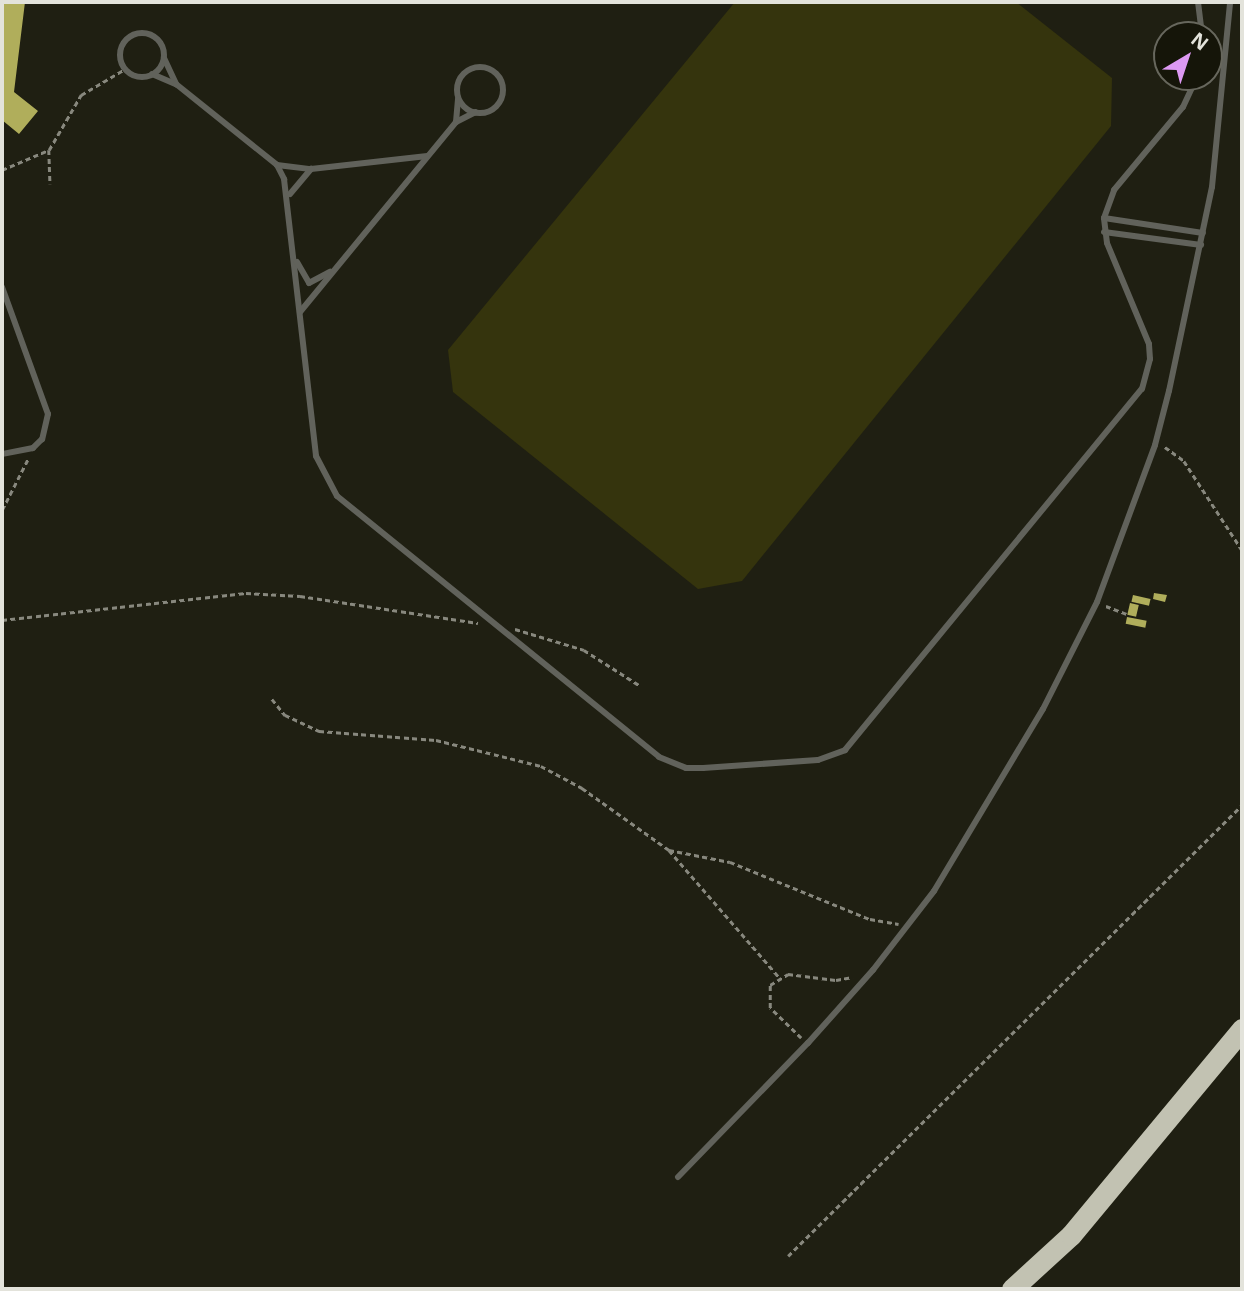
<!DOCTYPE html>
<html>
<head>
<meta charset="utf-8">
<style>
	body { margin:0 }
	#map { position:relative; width:1244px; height:1291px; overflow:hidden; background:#1f1f12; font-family:"Noto Sans",sans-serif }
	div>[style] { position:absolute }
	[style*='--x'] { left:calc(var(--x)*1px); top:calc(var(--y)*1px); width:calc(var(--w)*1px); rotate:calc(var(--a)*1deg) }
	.green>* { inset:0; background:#35340d }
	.building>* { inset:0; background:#b0ae5b; transform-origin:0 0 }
	.path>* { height:2.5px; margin-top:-1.25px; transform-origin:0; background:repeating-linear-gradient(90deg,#88887e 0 5px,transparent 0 8.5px) }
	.service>* { height:6px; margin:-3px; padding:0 3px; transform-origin:3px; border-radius:3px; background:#61625b }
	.service>.ring { margin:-3px; padding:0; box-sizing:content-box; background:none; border:6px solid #61625b; border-radius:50% }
	.motorway>* { height:21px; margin:-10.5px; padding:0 10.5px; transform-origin:10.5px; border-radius:10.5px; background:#c2c2b2 }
	span { translate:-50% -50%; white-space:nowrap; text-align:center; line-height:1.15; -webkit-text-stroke:7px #151509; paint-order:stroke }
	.frame { position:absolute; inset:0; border:4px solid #e3e3db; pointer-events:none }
	.north { position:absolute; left:1153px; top:21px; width:70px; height:70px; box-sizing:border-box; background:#151509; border:2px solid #67675d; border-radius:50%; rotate:39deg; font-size:19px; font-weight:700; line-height:28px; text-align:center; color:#e3e3db }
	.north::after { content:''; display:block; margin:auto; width:24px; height:32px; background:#dd99f3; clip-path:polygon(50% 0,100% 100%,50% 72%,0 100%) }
</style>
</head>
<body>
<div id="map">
	<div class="green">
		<i style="clip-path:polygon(735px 2px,1016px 2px,1112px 78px,1111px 126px,742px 581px,698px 589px,453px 392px,448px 350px)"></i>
	</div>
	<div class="building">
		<i style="clip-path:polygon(2px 2px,25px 2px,14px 92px,38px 111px,19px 134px,2px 120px)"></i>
		<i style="clip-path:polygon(1154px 593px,1167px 595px,1165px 602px,1153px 599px)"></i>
		<i style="left:1133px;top:595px;width:18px;height:7px;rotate:13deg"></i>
		<i style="left:1130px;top:603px;width:9px;height:12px;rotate:13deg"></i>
		<i style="left:1127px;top:617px;width:20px;height:7px;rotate:11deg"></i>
	</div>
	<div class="path">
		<i style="--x:49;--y:150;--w:34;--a:88"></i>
		<i style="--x:2;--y:170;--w:51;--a:-23.1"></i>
		<i style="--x:49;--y:150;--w:64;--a:-59.8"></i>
		<i style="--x:81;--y:95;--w:51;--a:-30.6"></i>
		<i style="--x:1165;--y:447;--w:24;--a:36"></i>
		<i style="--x:1184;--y:461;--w:106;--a:56.9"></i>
		<i style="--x:2;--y:510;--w:59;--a:-63"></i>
		<i style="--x:1106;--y:606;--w:22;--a:21"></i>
		<i style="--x:2;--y:620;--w:245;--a:-6.3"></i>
		<i style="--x:246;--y:593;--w:54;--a:3.2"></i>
		<i style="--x:300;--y:596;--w:180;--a:8.6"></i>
		<i style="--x:515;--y:629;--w:72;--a:16.9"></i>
		<i style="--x:584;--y:650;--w:65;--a:32.5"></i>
		<i style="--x:272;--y:699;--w:21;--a:51"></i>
		<i style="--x:285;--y:715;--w:38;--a:25"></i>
		<i style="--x:319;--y:731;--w:117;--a:4.4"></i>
		<i style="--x:436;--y:740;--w:108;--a:13.9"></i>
		<i style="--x:541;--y:766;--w:47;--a:28.2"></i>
		<i style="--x:582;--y:788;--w:107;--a:35.5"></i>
		<i style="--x:669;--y:850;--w:62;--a:11.1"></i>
		<i style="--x:730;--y:862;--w:151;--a:22.2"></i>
		<i style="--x:870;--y:919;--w:29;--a:10"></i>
		<i style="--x:669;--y:850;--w:168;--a:49.1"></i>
		<i style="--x:801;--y:1038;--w:43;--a:-135.9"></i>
		<i style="--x:770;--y:1008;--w:23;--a:-90"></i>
		<i style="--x:770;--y:985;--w:21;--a:-31"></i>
		<i style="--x:788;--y:974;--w:48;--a:7.1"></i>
		<i style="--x:836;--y:980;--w:17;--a:-10"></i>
		<i style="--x:788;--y:1256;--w:640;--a:-44.81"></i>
	</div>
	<div class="service">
		<i style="--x:1198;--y:2;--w:33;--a:83"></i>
		<i class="ring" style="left:120px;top:33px;width:38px;height:38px"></i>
		<i style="--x:164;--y:58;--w:29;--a:65"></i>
		<i class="ring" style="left:457px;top:67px;width:40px;height:40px"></i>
		<i style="--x:152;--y:74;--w:26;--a:23"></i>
		<i style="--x:176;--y:84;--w:129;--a:38.7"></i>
		<i style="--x:277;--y:165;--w:16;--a:63"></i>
		<i style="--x:284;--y:179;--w:279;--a:83.4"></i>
		<i style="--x:316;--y:456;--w:45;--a:62.3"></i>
		<i style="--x:337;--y:496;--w:414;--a:39"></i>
		<i style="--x:659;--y:757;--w:29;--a:22"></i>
		<i style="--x:686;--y:768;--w:17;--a:0"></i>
		<i style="--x:703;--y:768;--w:115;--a:-4"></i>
		<i style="--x:818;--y:760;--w:29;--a:-20"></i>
		<i style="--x:845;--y:750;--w:467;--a:-50.6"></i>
		<i style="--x:1142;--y:389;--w:31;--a:-75"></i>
		<i style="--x:1150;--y:359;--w:15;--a:-94"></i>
		<i style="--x:1149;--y:344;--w:109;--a:-112.6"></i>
		<i style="--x:1107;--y:243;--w:25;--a:-97"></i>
		<i style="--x:1104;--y:218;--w:30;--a:-70"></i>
		<i style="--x:1114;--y:190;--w:108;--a:-50.3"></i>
		<i style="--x:1183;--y:107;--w:33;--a:-65"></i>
		<i style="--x:456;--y:122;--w:23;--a:-85"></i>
		<i style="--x:277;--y:165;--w:34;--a:7"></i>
		<i style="--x:311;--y:169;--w:117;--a:-6.4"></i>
		<i style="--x:290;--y:194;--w:33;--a:-50"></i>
		<i style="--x:1104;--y:218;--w:100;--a:8.6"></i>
		<i style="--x:1104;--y:232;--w:98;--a:7.6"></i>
		<i style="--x:297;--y:262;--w:24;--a:60"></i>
		<i style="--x:309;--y:283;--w:24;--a:-28"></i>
		<i style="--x:2;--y:287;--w:135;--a:70.1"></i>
		<i style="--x:48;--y:414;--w:26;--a:103"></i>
		<i style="--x:42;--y:439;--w:13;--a:135"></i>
		<i style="--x:33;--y:448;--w:32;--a:169"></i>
		<i style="--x:300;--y:312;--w:246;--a:-50.6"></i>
		<i style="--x:456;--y:122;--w:22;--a:-27"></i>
		<i style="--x:678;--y:1177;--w:187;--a:-45.9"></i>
		<i style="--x:808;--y:1043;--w:98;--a:-48.3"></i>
		<i style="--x:873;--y:970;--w:100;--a:-52.3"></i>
		<i style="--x:934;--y:891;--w:212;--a:-59.1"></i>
		<i style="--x:1043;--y:709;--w:120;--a:-63.2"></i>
		<i style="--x:1097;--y:602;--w:167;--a:-69.7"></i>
		<i style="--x:1155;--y:445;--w:56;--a:-75.5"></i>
		<i style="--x:1169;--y:391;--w:208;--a:-78.1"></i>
		<i style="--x:1212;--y:187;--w:186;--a:-84.4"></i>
	</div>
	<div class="motorway">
		<i style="--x:1012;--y:1289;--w:80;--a:-42.5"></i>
		<i style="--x:1071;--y:1235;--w:268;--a:-50.3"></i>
	</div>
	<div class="frame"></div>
	<div class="north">N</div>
</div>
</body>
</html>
